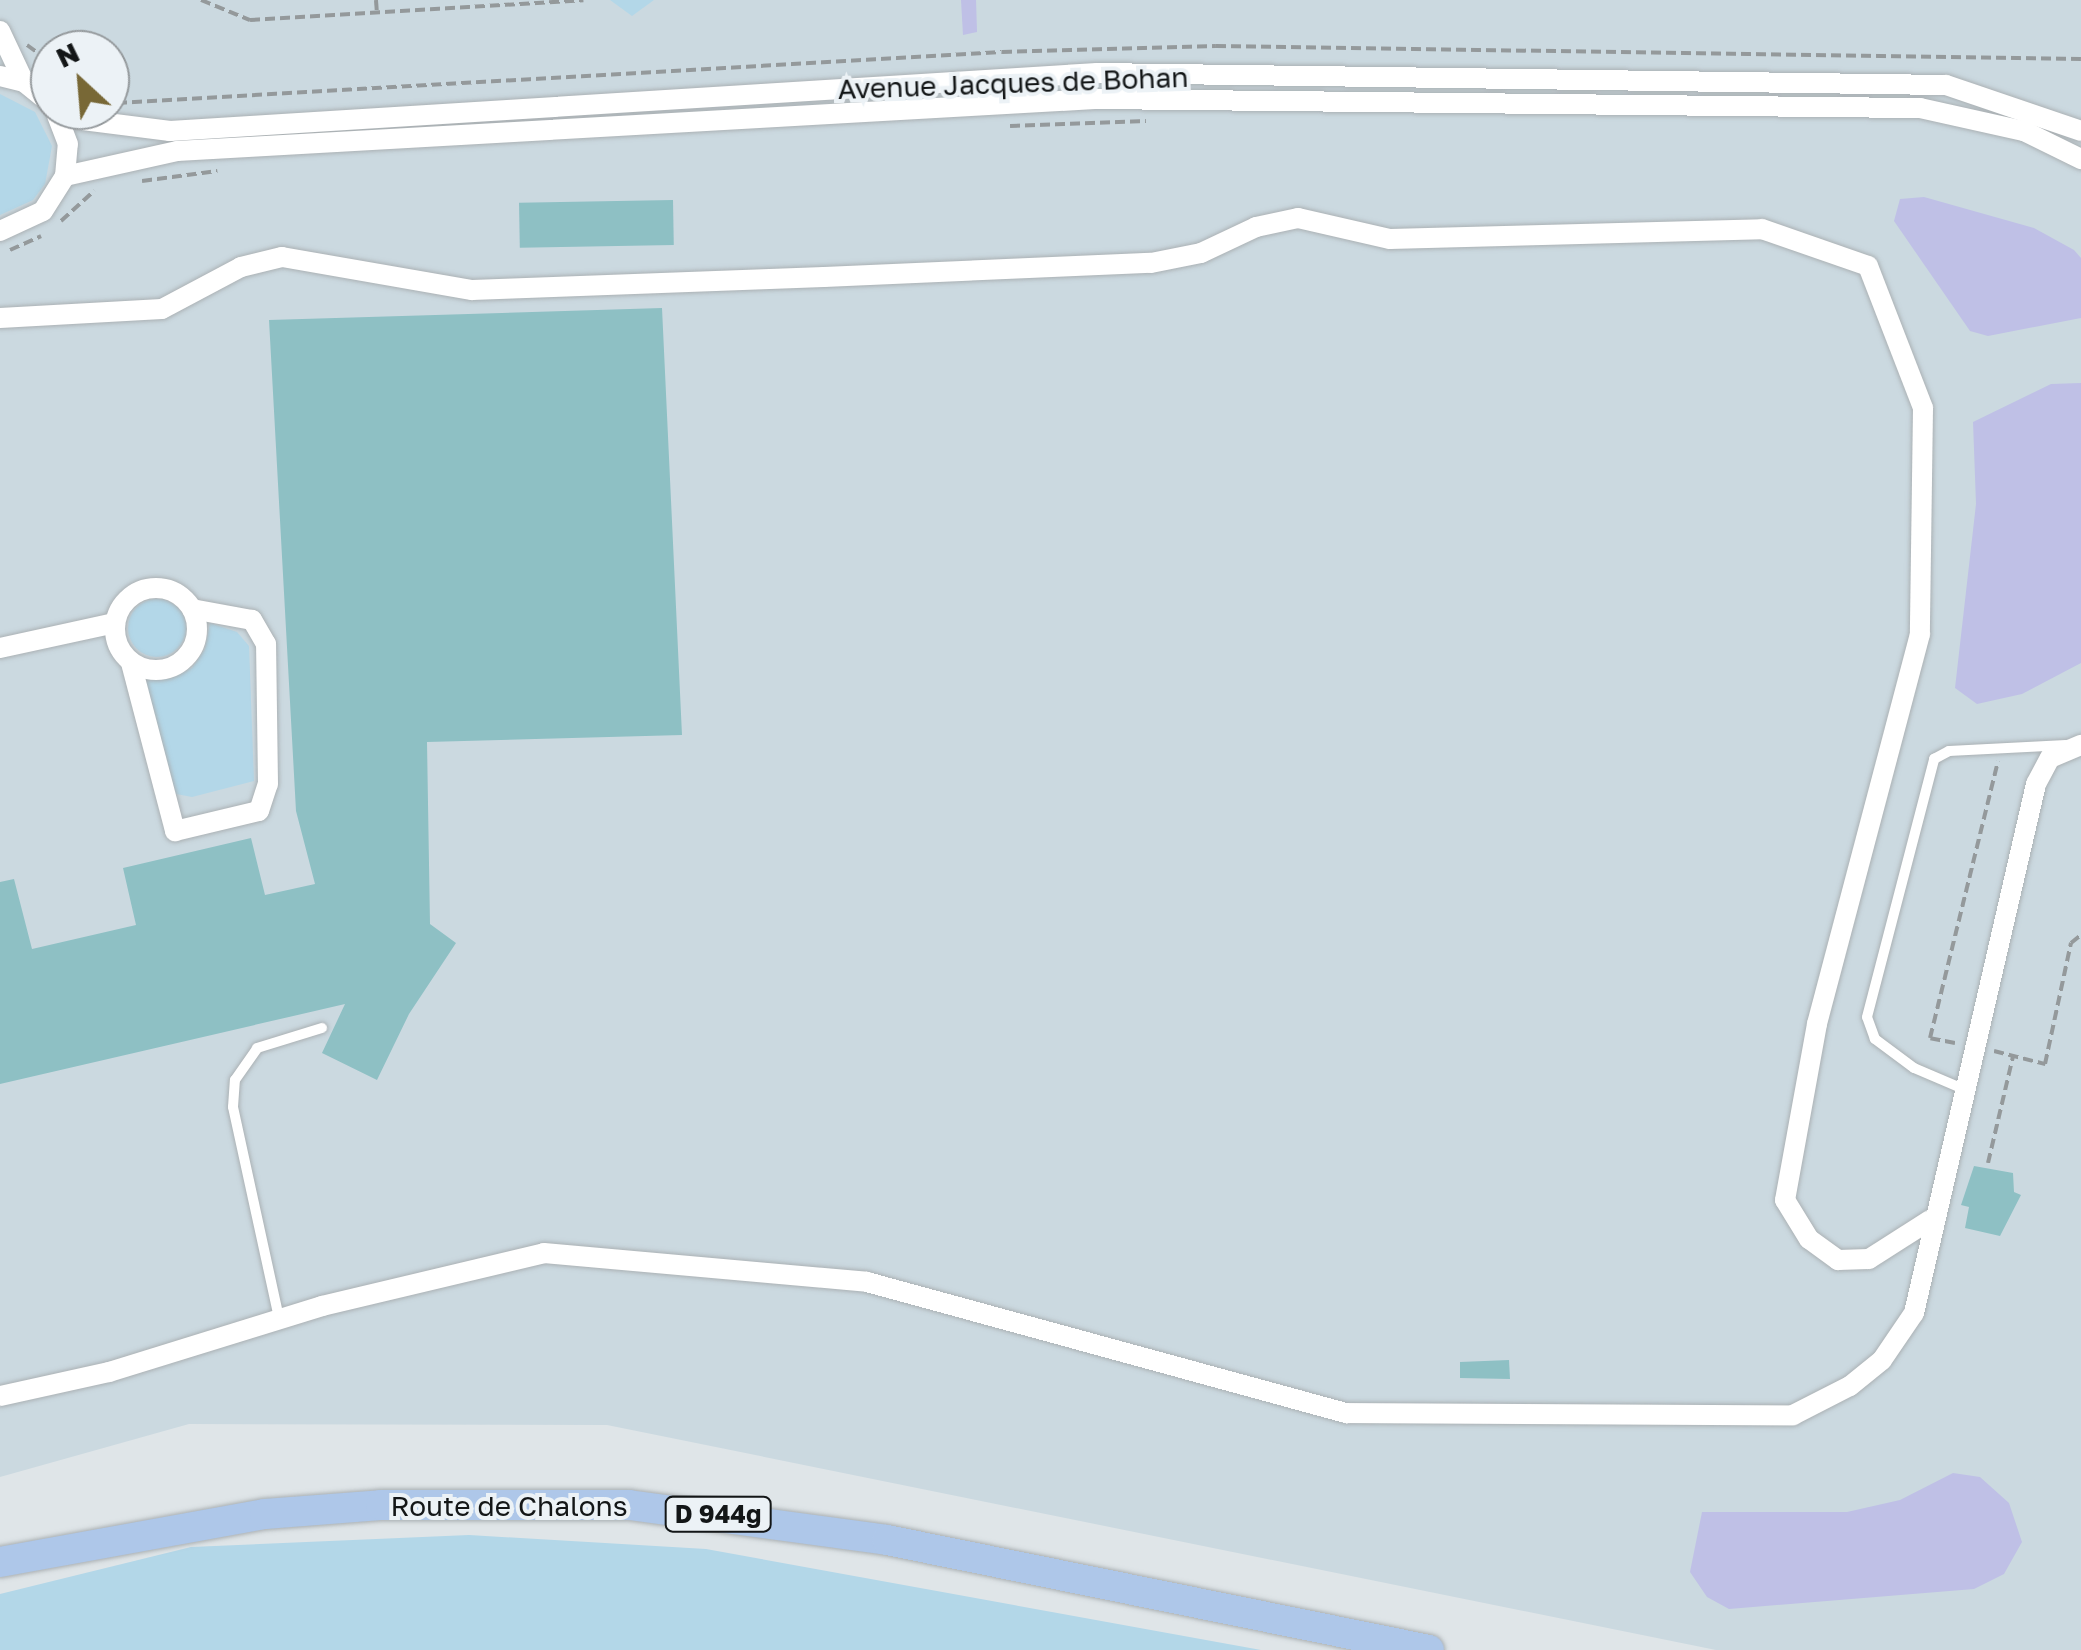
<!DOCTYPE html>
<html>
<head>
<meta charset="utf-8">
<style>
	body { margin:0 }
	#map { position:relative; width:2081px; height:1650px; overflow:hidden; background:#dfe5e8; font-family:"Golos Text",sans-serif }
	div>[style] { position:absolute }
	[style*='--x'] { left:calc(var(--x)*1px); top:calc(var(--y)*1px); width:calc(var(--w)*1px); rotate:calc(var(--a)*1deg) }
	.built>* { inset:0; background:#cbd9e0 }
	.green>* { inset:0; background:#b3d7e8 }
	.round { border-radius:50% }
	.water>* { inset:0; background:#bfc0e6 }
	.building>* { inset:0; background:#8ec0c4; transform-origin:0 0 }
	.path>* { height:4px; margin-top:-2px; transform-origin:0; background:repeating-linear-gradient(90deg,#94999b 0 10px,transparent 0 15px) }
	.roads { filter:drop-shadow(0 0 2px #abb1b4) drop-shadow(0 0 2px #abb1b4) }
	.service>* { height:10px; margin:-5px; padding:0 5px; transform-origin:5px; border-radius:5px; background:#fff }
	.minor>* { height:20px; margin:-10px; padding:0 10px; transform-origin:10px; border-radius:10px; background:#fff }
	.minor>.ring { margin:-10px; padding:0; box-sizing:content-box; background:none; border:20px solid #fff; border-radius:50% }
	.primary>* { height:30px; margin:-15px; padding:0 15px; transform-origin:15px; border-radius:15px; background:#aec7e9 }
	span { translate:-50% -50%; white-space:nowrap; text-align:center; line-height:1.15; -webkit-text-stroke:8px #ecf2f6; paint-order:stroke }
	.shield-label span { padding:2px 8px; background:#ecf2f6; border:2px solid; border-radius:8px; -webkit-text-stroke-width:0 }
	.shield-label { font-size:25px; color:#131617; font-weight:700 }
	.street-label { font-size:28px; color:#131617 }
	.north { position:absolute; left:30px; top:30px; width:100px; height:100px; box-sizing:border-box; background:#ecf2f6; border:2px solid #959a9d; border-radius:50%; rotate:334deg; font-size:28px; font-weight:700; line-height:40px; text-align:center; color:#131617 }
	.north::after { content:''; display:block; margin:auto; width:35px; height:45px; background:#786836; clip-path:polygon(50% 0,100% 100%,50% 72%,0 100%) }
</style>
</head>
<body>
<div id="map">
	<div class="built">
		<i style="clip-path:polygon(evenodd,0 0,2081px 0,2081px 1650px,1716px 1650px,607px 1425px,189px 1424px,0 1477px,0 0,50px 50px,110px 50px,110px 110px,50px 110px,50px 50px)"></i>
	</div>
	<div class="green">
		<i style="clip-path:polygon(610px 0,654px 0,632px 16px)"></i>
		<i style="clip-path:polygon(0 94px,35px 112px,52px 146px,45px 184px,33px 200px,0 215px)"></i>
		<i class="round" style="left:128px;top:599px;width:58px;height:58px"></i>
		<i style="clip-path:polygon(210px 623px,237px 632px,249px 646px,254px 781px,192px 797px,171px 793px,143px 679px,169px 679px,192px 668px,205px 649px)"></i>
		<i style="clip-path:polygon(469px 1535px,706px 1549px,1261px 1650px,0 1650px,0 1594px,191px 1547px)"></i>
	</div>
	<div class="water">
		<i style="clip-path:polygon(961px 0,976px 0,977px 32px,963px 35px)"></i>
		<i style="clip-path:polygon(1924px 197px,2034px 228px,2074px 250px,2081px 258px,2081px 318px,1988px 336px,1970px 331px,1894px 221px,1900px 199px)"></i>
		<i style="clip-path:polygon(2081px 383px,2081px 663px,2022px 694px,1977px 704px,1955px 688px,1976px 504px,1973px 422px,2051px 384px)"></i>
		<i style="clip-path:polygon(1953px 1473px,1980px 1477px,2009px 1503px,2022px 1542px,2004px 1574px,1974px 1589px,1729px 1609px,1707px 1597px,1690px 1572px,1702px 1512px,1847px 1512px,1900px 1500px)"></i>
	</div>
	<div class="building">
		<i style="left:673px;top:200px;width:45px;height:154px;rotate:89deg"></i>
		<i style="clip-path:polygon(662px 308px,682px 735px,427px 742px,430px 924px,456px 943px,409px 1014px,377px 1080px,322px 1053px,345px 1004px,0 1084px,0 882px,14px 879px,32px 949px,136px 925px,123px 868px,251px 838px,265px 895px,315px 884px,296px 811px,269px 320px)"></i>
		<i style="clip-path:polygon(1974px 1166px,2013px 1173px,2014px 1192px,2021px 1195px,2000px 1236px,1965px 1228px,1969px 1207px,1961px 1205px)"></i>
		<i style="clip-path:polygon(1509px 1360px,1510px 1379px,1460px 1378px,1460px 1362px)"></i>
	</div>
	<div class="path">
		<i style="--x:201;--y:0;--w:53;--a:22.2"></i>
		<i style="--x:250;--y:20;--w:334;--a:-3.4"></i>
		<i style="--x:376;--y:0;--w:13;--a:86"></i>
		<i style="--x:27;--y:45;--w:29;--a:36"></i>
		<i style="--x:117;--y:103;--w:886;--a:-3.3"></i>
		<i style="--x:1002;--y:52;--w:214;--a:-1.6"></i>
		<i style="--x:1216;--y:46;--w:865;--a:0.86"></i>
		<i style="--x:1010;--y:126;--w:136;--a:-2.1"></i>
		<i style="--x:142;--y:181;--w:76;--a:-7.6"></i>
		<i style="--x:61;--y:221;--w:45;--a:-42.3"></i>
		<i style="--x:10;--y:250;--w:34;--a:-24"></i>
		<i style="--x:1955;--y:1043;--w:25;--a:-169"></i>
		<i style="--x:1930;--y:1038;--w:285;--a:-76.2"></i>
		<i style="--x:1994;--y:1051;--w:53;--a:14.3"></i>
		<i style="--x:2045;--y:1064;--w:124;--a:-77.9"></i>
		<i style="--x:2071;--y:943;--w:13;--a:-39"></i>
		<i style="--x:1988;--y:1163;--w:110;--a:-76.8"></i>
	</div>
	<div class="roads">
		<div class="service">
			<i style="--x:1961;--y:1088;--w:51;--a:-156.9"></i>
			<i style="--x:1914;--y:1068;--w:49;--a:-143.4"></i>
			<i style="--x:1875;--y:1039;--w:23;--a:-110"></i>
			<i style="--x:1867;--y:1017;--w:267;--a:-75.4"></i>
			<i style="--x:1934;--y:759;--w:17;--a:-28"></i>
			<i style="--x:1949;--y:751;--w:117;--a:-2.9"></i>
			<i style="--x:279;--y:1318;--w:216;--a:-102.3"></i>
			<i style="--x:233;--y:1107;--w:27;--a:-86"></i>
			<i style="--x:235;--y:1080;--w:39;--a:-55"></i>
			<i style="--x:257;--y:1048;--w:68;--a:-17.1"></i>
		</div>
		<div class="minor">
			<i style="--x:0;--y:31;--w:56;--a:64.8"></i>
			<i style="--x:0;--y:76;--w:25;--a:14"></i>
			<i style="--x:24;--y:82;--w:33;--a:39"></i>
			<i style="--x:59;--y:117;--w:112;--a:7.2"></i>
			<i style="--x:170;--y:131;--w:929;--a:-3.58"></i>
			<i style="--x:1097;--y:73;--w:849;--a:0.81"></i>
			<i style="--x:1946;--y:85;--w:143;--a:18.8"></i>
			<i style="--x:65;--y:176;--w:115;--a:-12.6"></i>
			<i style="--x:177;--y:151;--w:919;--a:-3.24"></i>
			<i style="--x:1095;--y:99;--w:825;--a:0.63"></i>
			<i style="--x:1920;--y:108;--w:107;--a:12.5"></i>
			<i style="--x:2024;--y:131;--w:64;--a:26.2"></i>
			<i style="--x:0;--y:231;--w:47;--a:-24.9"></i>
			<i style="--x:43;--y:211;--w:41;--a:-57.8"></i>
			<i style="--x:65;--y:176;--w:32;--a:-85"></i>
			<i style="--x:68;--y:144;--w:36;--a:-111"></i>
			<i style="--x:0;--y:318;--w:162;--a:-3.2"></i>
			<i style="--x:162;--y:309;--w:89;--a:-28"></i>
			<i style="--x:241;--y:267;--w:42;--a:-13.7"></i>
			<i style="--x:282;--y:257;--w:193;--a:9.9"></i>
			<i style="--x:472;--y:290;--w:352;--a:-2.1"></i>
			<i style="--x:824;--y:277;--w:327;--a:-2.5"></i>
			<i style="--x:1151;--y:263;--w:51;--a:-11.3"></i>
			<i style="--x:1201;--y:253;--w:61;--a:-25.3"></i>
			<i style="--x:1256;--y:227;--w:43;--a:-12.1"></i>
			<i style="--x:1298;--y:218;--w:94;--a:12.9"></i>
			<i style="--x:1390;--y:239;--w:372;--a:-1.5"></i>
			<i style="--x:1762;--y:229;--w:112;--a:19.2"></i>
			<i style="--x:1868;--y:266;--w:152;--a:68.8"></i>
			<i style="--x:1923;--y:408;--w:226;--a:90.8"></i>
			<i style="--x:1920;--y:634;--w:403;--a:104.8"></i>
			<i style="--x:1817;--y:1024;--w:179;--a:100.3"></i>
			<i style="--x:1785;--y:1200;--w:46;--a:58.4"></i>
			<i style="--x:1809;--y:1239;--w:36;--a:36"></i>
			<i style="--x:1838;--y:1260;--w:31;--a:-2"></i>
			<i style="--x:1869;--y:1259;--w:72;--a:-32.6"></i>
			<i class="ring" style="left:115px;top:588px;width:62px;height:62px"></i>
			<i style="--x:0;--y:648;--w:118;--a:-12.3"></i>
			<i style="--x:131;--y:663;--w:174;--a:75.3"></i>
			<i style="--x:175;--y:831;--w:86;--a:-13.4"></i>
			<i style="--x:259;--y:811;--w:28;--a:-72"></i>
			<i style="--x:268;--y:784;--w:140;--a:-90.8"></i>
			<i style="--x:266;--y:644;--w:28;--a:-120"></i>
			<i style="--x:252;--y:620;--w:61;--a:-169.6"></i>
			<i style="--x:0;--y:1396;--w:112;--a:-12.4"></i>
			<i style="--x:109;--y:1372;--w:223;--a:-17.2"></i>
			<i style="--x:322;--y:1306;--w:228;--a:-13.4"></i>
			<i style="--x:544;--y:1253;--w:324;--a:5.1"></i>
			<i style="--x:867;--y:1282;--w:497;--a:15.3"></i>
			<i style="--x:1346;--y:1413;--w:447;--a:0.3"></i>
			<i style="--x:1793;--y:1415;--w:64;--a:-27"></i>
			<i style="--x:1850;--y:1386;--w:41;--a:-39.1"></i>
			<i style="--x:1882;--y:1360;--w:57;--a:-55.8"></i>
			<i style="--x:1914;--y:1313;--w:543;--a:-77.01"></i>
			<i style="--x:2036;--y:784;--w:30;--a:-62"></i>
			<i style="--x:2050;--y:758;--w:34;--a:-23"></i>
		</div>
		<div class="primary">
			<i style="--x:0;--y:1562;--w:269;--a:-10.3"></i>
			<i style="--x:265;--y:1514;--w:116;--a:-4.4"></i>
			<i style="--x:381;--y:1505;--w:248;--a:0"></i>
			<i style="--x:629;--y:1505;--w:260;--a:7.7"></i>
			<i style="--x:887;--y:1540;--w:553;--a:11.47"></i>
		</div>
	</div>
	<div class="shield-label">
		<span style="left:718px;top:1514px">D 944g</span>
	</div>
	<div class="street-label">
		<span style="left:1013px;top:83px;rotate:-2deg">Avenue Jacques de Bohan</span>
		<span style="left:509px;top:1506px">Route de Chalons</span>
	</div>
	<div class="north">N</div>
</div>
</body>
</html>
